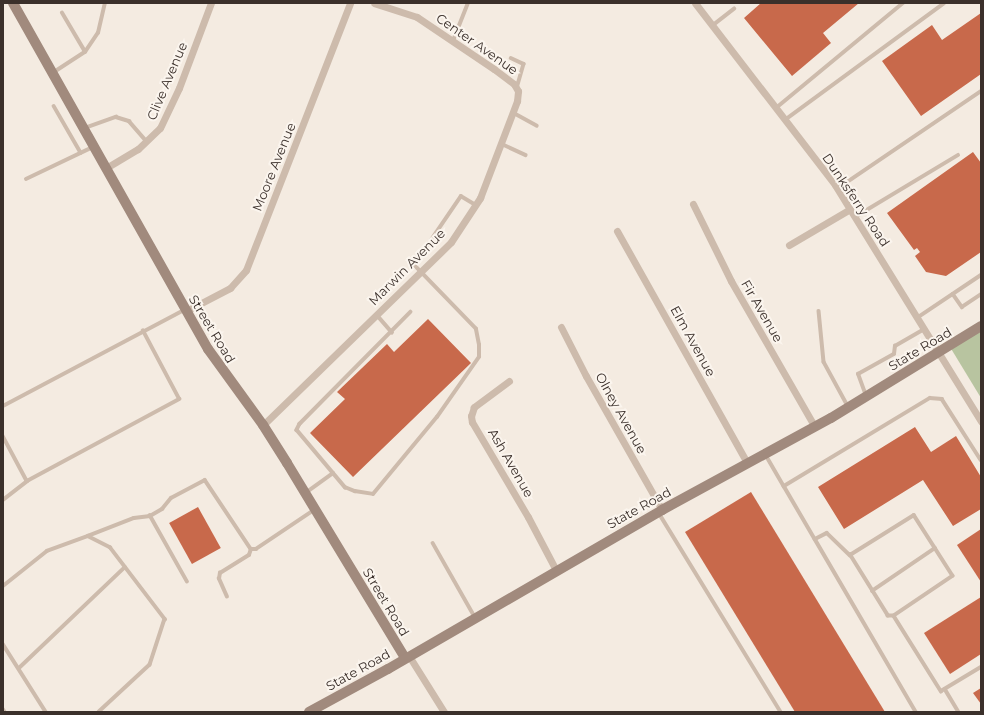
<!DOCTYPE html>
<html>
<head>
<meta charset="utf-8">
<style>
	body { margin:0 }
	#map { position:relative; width:984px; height:715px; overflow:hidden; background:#f4ebe1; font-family:Montserrat,sans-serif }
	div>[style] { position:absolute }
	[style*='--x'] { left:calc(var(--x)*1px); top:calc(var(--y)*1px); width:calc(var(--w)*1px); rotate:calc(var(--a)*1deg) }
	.green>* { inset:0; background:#b8c4a0 }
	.building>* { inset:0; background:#c8694b; transform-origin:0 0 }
	.lane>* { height:3.5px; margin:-1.75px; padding:0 1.75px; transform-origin:1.75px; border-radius:1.75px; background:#cdbbac }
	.street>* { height:7px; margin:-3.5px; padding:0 3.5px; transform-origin:3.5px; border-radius:3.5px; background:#cdbbac }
	.secondary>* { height:10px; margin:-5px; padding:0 5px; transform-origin:5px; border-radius:5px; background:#a18a7d }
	span { translate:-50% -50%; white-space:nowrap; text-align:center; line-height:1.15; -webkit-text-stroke:4px #fbf5ee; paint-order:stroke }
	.street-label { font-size:13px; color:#3b302b }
	.frame { position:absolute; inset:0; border:4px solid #3b302b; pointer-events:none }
</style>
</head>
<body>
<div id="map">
	<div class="green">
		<i style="clip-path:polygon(981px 326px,981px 398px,950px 347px)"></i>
	</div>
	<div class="building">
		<i style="clip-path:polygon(761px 3px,859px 3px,823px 33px,831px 43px,792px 76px,744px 18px)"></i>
		<i style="clip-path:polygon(981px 13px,981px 74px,921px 116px,882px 61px,932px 25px,942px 40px)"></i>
		<i style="clip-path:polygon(973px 152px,981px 163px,981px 252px,946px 276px,926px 272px,915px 256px,920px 252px,917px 248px,914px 250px,887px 213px)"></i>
		<i style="clip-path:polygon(428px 319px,471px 363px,353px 477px,310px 433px,345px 399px,337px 392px,387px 344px,394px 352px)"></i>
		<i style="clip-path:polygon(915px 427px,931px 452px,956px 436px,981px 477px,981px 509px,953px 526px,923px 480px,844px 529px,818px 487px)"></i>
		<i style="clip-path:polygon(751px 492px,885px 712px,795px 712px,685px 532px)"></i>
		<i style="left:198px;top:507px;width:47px;height:33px;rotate:61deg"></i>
		<i style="clip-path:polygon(981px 529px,981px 582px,957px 545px)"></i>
		<i style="clip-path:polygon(981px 597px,981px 654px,950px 674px,924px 633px)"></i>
		<i style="clip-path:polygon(981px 688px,981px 704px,973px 693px)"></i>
	</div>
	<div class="lane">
		<i style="--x:712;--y:26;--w:28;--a:-38"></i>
		<i style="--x:453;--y:41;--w:41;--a:-68.5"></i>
		<i style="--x:85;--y:52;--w:23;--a:-56"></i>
		<i style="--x:98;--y:33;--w:31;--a:-77"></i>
		<i style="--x:511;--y:58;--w:14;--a:25"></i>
		<i style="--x:524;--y:64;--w:25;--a:106"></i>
		<i style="--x:54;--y:72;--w:37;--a:-33"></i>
		<i style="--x:85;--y:52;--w:45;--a:-120.5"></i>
		<i style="--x:54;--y:106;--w:54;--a:60.1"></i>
		<i style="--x:776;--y:108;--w:165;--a:-39.6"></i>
		<i style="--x:514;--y:113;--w:26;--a:29"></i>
		<i style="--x:785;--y:120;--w:197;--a:-36.3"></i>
		<i style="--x:85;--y:128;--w:33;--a:-20"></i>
		<i style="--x:116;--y:117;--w:14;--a:17"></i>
		<i style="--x:129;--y:121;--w:28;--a:49"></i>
		<i style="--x:502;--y:144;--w:26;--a:25"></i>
		<i style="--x:26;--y:179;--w:74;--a:-25.5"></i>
		<i style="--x:837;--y:189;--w:174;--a:-34.2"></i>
		<i style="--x:855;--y:217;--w:120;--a:-31"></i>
		<i style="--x:953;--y:294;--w:16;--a:55"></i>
		<i style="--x:962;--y:307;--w:23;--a:-34"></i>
		<i style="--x:819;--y:311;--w:51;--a:84.4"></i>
		<i style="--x:824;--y:362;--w:50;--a:61.4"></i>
		<i style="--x:411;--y:312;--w:158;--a:134.7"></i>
		<i style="--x:300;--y:424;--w:7;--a:117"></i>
		<i style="--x:297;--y:430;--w:75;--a:49.9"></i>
		<i style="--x:345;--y:487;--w:11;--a:22"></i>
		<i style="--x:355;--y:491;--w:18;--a:9"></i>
		<i style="--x:373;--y:494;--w:100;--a:-50.3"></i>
		<i style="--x:437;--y:417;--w:73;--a:-55"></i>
		<i style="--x:479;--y:357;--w:12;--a:-90"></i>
		<i style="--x:479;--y:345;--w:16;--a:-101"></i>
		<i style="--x:476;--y:329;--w:89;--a:-134.1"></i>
		<i style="--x:414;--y:265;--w:83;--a:-55.7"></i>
		<i style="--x:461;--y:196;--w:17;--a:31"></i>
		<i style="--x:377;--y:315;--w:23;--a:49"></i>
		<i style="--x:917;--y:318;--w:77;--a:-33.9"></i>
		<i style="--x:866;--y:396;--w:23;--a:-110"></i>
		<i style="--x:858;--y:374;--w:41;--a:-29.1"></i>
		<i style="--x:894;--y:354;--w:8;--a:-83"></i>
		<i style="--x:895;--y:346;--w:34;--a:-30"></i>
		<i style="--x:3;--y:406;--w:205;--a:-27.9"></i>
		<i style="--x:3;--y:436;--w:51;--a:61.9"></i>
		<i style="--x:27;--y:481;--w:173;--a:-28.3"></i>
		<i style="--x:179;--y:399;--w:77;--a:-117.9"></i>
		<i style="--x:766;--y:455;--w:36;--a:60"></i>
		<i style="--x:784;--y:486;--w:170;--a:-31.1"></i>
		<i style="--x:930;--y:398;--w:12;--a:5"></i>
		<i style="--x:942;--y:399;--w:72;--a:57.4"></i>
		<i style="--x:784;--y:486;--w:61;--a:59.7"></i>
		<i style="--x:815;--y:539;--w:13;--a:-27"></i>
		<i style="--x:827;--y:533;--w:32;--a:44"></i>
		<i style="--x:307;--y:492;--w:32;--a:-36"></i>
		<i style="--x:3;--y:500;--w:31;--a:-38"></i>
		<i style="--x:659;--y:513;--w:233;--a:58.5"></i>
		<i style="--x:914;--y:515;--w:72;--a:57.4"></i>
		<i style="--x:953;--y:576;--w:71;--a:145.9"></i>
		<i style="--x:894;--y:616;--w:6;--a:180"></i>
		<i style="--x:888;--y:616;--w:72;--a:-121.9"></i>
		<i style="--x:850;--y:555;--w:75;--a:-32"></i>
		<i style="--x:88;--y:536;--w:49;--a:-21.4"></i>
		<i style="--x:134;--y:518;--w:16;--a:-7"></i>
		<i style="--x:815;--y:539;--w:200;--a:59.7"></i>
		<i style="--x:433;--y:543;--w:85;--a:60.4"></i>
		<i style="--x:187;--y:582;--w:76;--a:-119.3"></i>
		<i style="--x:150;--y:516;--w:14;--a:-30"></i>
		<i style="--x:162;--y:509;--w:14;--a:-51"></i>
		<i style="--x:171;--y:498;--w:38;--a:-28"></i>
		<i style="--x:205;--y:480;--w:83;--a:56.3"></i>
		<i style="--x:251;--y:549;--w:5;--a:0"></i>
		<i style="--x:256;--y:549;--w:70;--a:-33.9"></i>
		<i style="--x:3;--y:586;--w:56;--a:-38.5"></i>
		<i style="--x:47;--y:551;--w:44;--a:-20.1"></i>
		<i style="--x:88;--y:536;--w:25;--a:27"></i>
		<i style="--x:110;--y:547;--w:91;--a:52.6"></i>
		<i style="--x:165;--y:619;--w:48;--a:108.1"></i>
		<i style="--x:150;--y:665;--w:69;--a:137.3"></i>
		<i style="--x:872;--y:591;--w:76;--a:-34.3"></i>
		<i style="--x:227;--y:597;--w:20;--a:-114"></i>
		<i style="--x:219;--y:579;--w:6;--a:-81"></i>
		<i style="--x:220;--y:573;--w:34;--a:-32"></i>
		<i style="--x:249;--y:555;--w:6;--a:-72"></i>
		<i style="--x:894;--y:616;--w:89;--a:57.9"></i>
		<i style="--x:941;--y:691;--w:47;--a:-31"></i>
		<i style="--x:3;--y:644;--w:80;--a:57.7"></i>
		<i style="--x:19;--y:668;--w:146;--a:-43.6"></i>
		<i style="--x:945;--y:689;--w:27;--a:59"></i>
		<i style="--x:3;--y:709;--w:4;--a:56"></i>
	</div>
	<div class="street">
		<i style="--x:695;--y:3;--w:230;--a:52.4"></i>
		<i style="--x:835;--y:185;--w:278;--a:58.3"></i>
		<i style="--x:106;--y:168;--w:37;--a:-31"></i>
		<i style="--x:138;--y:149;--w:30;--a:-44"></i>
		<i style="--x:160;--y:128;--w:44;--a:-64.6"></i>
		<i style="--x:179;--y:88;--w:91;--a:-69.4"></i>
		<i style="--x:693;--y:204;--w:86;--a:63.7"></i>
		<i style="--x:731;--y:281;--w:168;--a:60.1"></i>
		<i style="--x:617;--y:231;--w:266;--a:60.7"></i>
		<i style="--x:789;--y:245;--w:71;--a:-30.5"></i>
		<i style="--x:186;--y:311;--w:50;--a:-27.6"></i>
		<i style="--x:230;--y:288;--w:24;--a:-48"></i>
		<i style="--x:246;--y:270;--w:287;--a:-68.7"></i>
		<i style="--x:561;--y:327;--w:55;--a:63"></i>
		<i style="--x:586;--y:376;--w:154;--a:60.4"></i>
		<i style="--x:509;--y:381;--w:44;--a:143.4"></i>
		<i style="--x:474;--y:407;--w:9;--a:108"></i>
		<i style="--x:471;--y:416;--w:6;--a:81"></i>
		<i style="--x:472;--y:422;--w:110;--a:59.5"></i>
		<i style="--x:528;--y:517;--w:60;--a:62.2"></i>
		<i style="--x:263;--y:425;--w:262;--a:-44.2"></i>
		<i style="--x:451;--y:242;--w:53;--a:-56.6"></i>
		<i style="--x:480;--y:198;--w:104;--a:-69.1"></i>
		<i style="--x:517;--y:101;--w:10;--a:-84"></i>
		<i style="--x:518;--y:91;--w:8;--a:-120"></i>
		<i style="--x:514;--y:84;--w:25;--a:-143"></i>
		<i style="--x:494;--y:69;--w:93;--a:-146"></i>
		<i style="--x:417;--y:17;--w:45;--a:-162"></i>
		<i style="--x:409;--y:656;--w:66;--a:58"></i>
	</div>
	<div class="secondary">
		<i style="--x:13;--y:3;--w:397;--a:60.6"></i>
		<i style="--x:208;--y:349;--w:94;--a:54.1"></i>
		<i style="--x:263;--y:425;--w:45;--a:57.7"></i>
		<i style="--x:287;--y:463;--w:228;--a:58.8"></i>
		<i style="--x:309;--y:712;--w:90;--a:-28.6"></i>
		<i style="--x:388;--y:669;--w:317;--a:-30.1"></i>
		<i style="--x:662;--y:510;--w:192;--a:-28.6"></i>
		<i style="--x:831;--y:418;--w:176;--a:-31.5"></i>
	</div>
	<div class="street-label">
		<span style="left:477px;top:44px;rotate:35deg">Center Avenue</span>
		<span style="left:167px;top:81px;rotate:-67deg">Clive Avenue</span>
		<span style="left:274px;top:167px;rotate:-68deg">Moore Avenue</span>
		<span style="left:856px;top:200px;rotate:56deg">Dunksferry Road</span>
		<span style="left:407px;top:267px;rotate:-45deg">Marwin Avenue</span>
		<span style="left:762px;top:311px;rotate:60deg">Fir Avenue</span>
		<span style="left:212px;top:329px;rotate:59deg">Street Road</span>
		<span style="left:693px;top:341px;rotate:61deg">Elm Avenue</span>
		<span style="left:920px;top:349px;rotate:-31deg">State Road</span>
		<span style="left:621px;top:413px;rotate:61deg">Olney Avenue</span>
		<span style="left:511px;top:463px;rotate:60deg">Ash Avenue</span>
		<span style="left:639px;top:508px;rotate:-29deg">State Road</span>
		<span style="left:386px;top:602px;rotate:59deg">Street Road</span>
		<span style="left:358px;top:670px;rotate:-29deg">State Road</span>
	</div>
	<div class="frame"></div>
</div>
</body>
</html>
